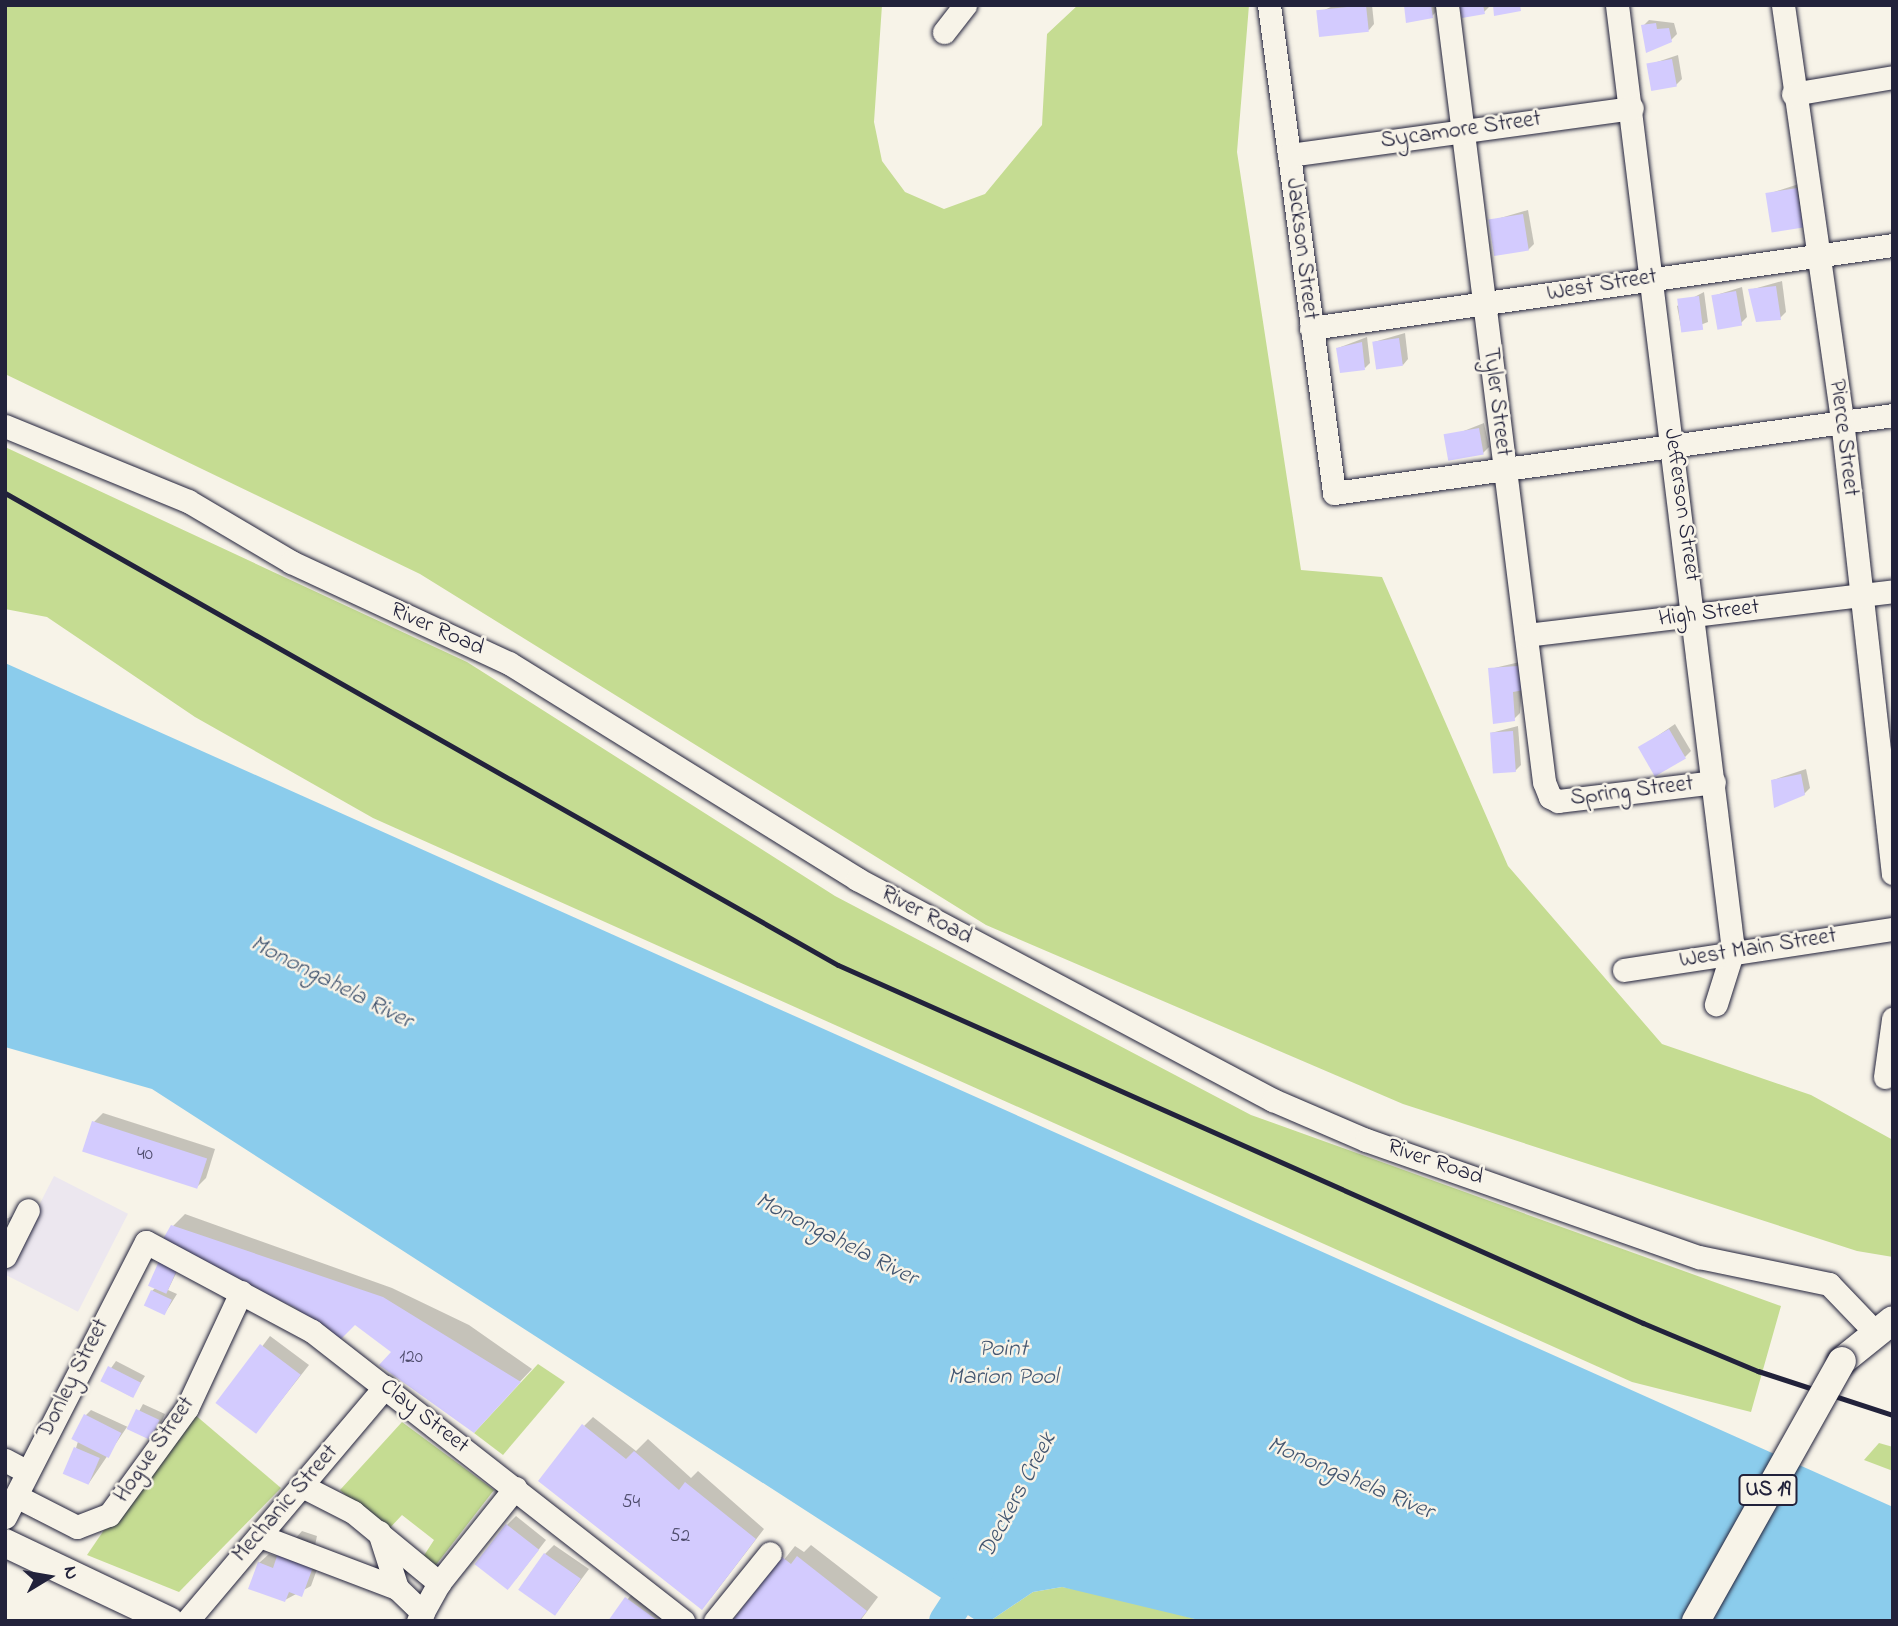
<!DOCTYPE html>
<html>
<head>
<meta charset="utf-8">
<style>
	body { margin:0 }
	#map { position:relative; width:1898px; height:1626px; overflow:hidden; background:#f7f3e8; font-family:"Indie Flower",sans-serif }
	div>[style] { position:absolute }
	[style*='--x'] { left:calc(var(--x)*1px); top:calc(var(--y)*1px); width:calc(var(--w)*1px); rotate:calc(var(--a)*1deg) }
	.built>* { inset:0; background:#ece7ef; transform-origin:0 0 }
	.green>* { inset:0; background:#c5dc92 }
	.water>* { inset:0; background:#8bccec }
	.shadow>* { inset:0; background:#0003 }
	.river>* { height:32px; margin:-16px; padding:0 16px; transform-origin:16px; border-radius:16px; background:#8bccec }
	.building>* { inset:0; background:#d3cbfe; transform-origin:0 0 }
	.minor-tunnel>* { height:23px; margin-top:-11.5px; transform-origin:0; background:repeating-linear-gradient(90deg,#ccc9c5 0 23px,transparent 0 34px) }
	.roads { filter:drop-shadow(0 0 2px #22223b) drop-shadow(0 0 2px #22223b) }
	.minor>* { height:23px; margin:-11.5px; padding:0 11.5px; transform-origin:11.5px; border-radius:11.5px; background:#f7f3e8 }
	.major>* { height:28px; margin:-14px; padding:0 14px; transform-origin:14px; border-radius:14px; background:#f7f3e8 }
	.rail>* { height:5px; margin:-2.5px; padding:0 2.5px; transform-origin:2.5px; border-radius:2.5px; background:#22223b }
	.bridges { filter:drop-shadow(0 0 2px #22223b) drop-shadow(0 0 2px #22223b) }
	.major-bridge>* { height:28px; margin:-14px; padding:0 14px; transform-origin:14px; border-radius:14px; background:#f7f3e8 }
	span { translate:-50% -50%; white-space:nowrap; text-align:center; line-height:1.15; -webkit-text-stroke:5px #f7f3e8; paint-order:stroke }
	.number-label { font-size:19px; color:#4e4c6c }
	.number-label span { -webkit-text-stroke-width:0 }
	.shield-label span { padding:2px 5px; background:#f7f3e8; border:2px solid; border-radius:5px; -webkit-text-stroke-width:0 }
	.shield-label { font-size:21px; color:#22223b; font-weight:700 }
	.street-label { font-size:23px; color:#22223b }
	.water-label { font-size:24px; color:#425570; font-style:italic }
	.frame { position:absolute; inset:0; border:7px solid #22223b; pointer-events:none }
	.north { position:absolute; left:14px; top:1542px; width:70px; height:70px; -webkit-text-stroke:5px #f7f3e8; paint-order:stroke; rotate:79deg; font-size:19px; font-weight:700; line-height:28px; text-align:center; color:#22223b }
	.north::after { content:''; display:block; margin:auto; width:24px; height:32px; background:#22223b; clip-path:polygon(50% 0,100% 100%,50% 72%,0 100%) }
</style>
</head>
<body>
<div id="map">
	<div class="built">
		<i style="left:54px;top:1176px;width:83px;height:110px;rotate:27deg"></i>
	</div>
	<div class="green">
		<i style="clip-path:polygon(882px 5px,874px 122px,882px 161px,905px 192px,944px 209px,985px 194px,1042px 125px,1047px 34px,1078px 5px,1249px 5px,1237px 152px,1301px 570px,1382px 577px,1508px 866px,1662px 1044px,1811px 1095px,1893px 1140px,1893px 1257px,1857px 1251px,1403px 1104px,986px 925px,420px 574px,5px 374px,5px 6px)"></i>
		<i style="clip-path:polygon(5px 447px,467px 662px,835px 896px,1251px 1115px,1781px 1306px,1751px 1412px,1632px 1382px,373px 818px,195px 717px,47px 617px,5px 609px)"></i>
		<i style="clip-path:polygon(538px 1364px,565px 1382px,503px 1455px,474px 1433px)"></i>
		<i style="clip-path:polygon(187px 1408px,281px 1488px,179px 1592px,87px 1555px)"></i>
		<i style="clip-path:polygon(402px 1422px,494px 1490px,432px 1570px,423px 1557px,434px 1540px,402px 1515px,386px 1532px,340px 1490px)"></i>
		<i style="clip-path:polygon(1879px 1443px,1893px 1447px,1893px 1471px,1864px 1460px)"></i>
		<i style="clip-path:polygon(1062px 1587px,1107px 1595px,1203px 1621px,990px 1621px,1033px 1592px)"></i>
	</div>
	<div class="water">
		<i style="clip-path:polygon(5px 663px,1893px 1507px,1893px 1621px,1203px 1621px,1062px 1587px,1033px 1592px,990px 1621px,977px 1621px,152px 1089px,5px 1047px)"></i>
	</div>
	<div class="shadow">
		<i style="clip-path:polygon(1335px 5px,1372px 5px,1374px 24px,1369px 30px,1318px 13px)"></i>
		<i style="clip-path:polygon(1406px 5px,1437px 5px,1438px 10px,1432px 16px)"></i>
		<i style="clip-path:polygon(1461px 5px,1490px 5px,1490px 6px,1484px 12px)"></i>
		<i style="clip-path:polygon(1649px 20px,1674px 23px,1677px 34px,1671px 40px,1643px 26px)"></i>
		<i style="clip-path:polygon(1678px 55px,1682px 79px,1676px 85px,1648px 65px)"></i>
		<i style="clip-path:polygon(1802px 183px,1808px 221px,1802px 227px,1768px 194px)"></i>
		<i style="clip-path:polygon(1528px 210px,1534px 244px,1528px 250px,1490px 221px)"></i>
		<i style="clip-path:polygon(1782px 281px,1786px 312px,1780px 318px,1750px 290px)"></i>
		<i style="clip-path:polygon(1742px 287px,1747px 317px,1741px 323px,1713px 296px)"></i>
		<i style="clip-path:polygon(1704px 292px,1708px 322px,1682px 332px,1677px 306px)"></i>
		<i style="clip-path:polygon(1405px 333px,1408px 359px,1403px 365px,1374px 342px)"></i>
		<i style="clip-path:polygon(1367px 337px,1370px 363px,1365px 368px,1338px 348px)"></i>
		<i style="clip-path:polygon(1484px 423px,1489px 447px,1483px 453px,1446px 438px)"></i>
		<i style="clip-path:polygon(1893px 614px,1893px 636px,1892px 636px,1891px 616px)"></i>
		<i style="clip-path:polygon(1524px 661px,1520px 713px,1514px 719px,1490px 669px)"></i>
		<i style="clip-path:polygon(1675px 724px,1691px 751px,1685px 757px,1640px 748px)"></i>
		<i style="clip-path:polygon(1518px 726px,1521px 765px,1515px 771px,1491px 733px)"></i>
		<i style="clip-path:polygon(1806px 769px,1810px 788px,1804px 794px,1773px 780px)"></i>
		<i style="clip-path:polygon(103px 1113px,215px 1149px,206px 1178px,197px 1187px,94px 1122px)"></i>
		<i style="clip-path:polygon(185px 1214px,392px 1288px,469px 1325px,532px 1369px,473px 1431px,381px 1364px,394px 1352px,355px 1323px,294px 1304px,173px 1226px)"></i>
		<i style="clip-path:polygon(181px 1263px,168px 1290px,177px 1294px,165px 1313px,152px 1291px)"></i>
		<i style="clip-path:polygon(270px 1336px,309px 1365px,264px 1422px,219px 1404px)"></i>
		<i style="clip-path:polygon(116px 1361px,145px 1376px,132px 1397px,102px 1381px)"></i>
		<i style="clip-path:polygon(143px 1404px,165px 1414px,157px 1432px,152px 1438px,127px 1427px,89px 1483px,76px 1448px,86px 1415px,91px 1410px,130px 1428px)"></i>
		<i style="clip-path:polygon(593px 1417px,636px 1451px,648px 1439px,691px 1478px,698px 1471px,764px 1529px,711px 1598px,584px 1426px)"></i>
		<i style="clip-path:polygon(516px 1516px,546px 1540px,516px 1579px,507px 1525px)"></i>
		<i style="clip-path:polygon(302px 1531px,317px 1536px,313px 1555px,321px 1558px,311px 1586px,285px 1600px,259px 1563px,269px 1554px,279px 1557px)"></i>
		<i style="clip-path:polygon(554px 1545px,589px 1569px,556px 1613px,545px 1554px)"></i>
		<i style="clip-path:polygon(811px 1545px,878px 1597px,860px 1621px,735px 1621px,795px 1546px,804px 1552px)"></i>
		<i style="clip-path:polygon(636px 1589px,678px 1621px,610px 1621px)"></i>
	</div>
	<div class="river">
		<i style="--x:945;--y:1621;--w:61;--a:-57.1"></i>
	</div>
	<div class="building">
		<i style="left:1366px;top:5px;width:27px;height:50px;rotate:84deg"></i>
		<i style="clip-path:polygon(1404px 5px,1431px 5px,1433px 18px,1406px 23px)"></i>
		<i style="clip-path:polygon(1459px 5px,1483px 5px,1485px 14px,1462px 18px)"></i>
		<i style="clip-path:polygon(1493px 5px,1520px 5px,1521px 11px,1494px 16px)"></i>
		<i style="clip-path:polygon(1656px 23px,1657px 29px,1669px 28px,1672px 42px,1646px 53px,1641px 25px)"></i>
		<i style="left:1672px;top:59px;width:28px;height:26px;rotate:80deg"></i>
		<i style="left:1797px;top:188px;width:40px;height:32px;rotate:81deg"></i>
		<i style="left:1523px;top:214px;width:37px;height:35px;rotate:81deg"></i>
		<i style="clip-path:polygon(1776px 286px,1781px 320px,1756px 322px,1748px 289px)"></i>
		<i style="left:1736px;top:291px;width:35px;height:25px;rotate:80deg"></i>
		<i style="left:1699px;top:296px;width:34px;height:22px;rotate:83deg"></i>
		<i style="left:1399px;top:338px;width:28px;height:27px;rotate:82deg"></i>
		<i style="clip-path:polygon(1362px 342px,1365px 370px,1340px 373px,1336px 348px)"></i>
		<i style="left:1479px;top:428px;width:27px;height:36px;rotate:80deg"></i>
		<i style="clip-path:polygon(1518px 666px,1524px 690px,1513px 692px,1515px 721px,1493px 724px,1488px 668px)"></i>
		<i style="left:1669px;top:729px;width:34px;height:36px;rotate:60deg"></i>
		<i style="left:1513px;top:731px;width:41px;height:23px;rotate:86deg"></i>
		<i style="clip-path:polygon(1801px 774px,1805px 795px,1774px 808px,1771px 780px)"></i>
		<i style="left:92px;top:1121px;width:121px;height:32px;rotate:18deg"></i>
		<i style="clip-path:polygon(171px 1225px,383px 1297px,521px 1382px,474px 1433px,379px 1365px,391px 1352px,355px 1325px,338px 1342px,294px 1307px,159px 1246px)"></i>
		<i style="left:159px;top:1261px;width:20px;height:27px;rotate:24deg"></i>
		<i style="left:151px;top:1290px;width:23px;height:17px;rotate:25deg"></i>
		<i style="left:260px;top:1344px;width:51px;height:74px;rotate:37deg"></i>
		<i style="left:108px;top:1366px;width:37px;height:17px;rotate:27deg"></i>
		<i style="left:136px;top:1409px;width:26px;height:22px;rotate:25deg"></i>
		<i style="left:84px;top:1414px;width:42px;height:28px;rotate:27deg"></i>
		<i style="clip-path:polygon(582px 1424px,626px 1459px,634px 1451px,679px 1490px,685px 1482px,756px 1539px,702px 1610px,538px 1481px)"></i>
		<i style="left:74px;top:1447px;width:28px;height:29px;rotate:23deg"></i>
		<i style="left:506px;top:1524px;width:42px;height:51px;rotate:38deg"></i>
		<i style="clip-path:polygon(278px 1553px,313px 1567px,302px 1597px,289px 1592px,285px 1602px,248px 1589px,258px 1562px,273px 1568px)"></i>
		<i style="left:544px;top:1553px;width:45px;height:45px;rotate:35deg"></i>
		<i style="clip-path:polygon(797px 1556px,867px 1611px,859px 1621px,732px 1621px,782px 1557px,791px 1564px)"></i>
		<i style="clip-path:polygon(625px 1597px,658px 1621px,608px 1621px)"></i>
	</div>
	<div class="minor-tunnel">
		<i style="--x:5;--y:1219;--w:4;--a:63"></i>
	</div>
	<div class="roads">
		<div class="minor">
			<i style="--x:1269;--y:5;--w:492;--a:82.4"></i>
			<i style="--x:1334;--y:493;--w:564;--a:-7.94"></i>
			<i style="--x:1447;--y:5;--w:783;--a:82.88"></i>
			<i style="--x:1544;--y:782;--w:16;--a:68"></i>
			<i style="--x:1550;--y:797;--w:9;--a:27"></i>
			<i style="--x:1558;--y:801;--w:157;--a:-6.9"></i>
			<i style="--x:1617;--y:5;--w:952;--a:83"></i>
			<i style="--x:1733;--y:950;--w:57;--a:107.5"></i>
			<i style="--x:1783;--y:5;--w:419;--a:81.9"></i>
			<i style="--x:1842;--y:420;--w:456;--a:83.6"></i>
			<i style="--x:944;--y:32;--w:34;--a:-52"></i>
			<i style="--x:1793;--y:94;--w:101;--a:-9.6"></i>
			<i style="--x:1289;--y:155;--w:346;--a:-7.8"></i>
			<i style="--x:1311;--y:328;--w:588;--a:-8.12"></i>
			<i style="--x:5;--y:426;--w:198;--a:22.3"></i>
			<i style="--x:188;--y:501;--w:120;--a:30.6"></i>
			<i style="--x:291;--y:562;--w:240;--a:24.9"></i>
			<i style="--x:509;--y:663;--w:410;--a:31.8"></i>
			<i style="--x:857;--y:879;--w:471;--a:28"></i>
			<i style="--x:1273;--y:1100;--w:101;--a:23.3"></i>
			<i style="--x:1366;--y:1140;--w:353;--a:19.4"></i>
			<i style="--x:1699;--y:1257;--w:133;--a:11.7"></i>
			<i style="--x:1829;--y:1284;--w:65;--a:46.2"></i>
			<i style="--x:1526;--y:635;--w:370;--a:-6.8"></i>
			<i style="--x:1624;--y:970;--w:272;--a:-8.7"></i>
			<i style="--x:1885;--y:1077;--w:59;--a:-82.1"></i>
			<i style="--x:5;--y:1256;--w:51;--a:-63.4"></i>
			<i style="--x:5;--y:1460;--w:24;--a:28"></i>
			<i style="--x:304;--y:1487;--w:55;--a:27"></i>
			<i style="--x:353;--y:1512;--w:112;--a:39.5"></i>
			<i style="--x:18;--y:1497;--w:66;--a:27"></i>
			<i style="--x:77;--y:1527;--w:34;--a:-21"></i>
			<i style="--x:109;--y:1515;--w:132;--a:-53.9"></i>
			<i style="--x:187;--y:1408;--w:128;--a:-65"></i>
			<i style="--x:5;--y:1517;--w:309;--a:-62.9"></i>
			<i style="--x:146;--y:1242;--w:188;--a:28.2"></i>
			<i style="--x:312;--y:1331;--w:471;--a:38"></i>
			<i style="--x:379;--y:1532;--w:59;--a:72.2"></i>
			<i style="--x:397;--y:1588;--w:36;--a:44"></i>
			<i style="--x:260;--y:1536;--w:147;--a:20.8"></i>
			<i style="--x:187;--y:1621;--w:307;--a:-49.8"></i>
			<i style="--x:418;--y:1621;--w:43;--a:-61.1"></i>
			<i style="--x:439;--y:1583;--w:122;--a:-51.3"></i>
			<i style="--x:715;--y:1621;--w:87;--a:-51"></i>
		</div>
		<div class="major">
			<i style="--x:1842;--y:1361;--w:65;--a:-38.8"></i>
			<i style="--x:5;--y:1543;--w:182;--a:25.4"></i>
		</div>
	</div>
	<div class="rail">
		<i style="--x:5;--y:493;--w:957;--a:29.54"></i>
		<i style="--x:838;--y:965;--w:881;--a:23.98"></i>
		<i style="--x:1643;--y:1323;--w:125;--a:22.7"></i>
		<i style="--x:1758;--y:1371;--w:142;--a:18.1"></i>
	</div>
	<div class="bridges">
		<div class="major-bridge">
			<i style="--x:1696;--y:1621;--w:298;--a:-60.7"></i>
		</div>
	</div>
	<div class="number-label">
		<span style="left:145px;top:1155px">40</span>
		<span style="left:411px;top:1358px">120</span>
		<span style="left:631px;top:1503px">54</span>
		<span style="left:680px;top:1537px">52</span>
	</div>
	<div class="shield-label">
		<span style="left:1768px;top:1490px">US 19</span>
	</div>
	<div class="street-label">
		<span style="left:1461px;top:131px;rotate:-8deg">Sycamore Street</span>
		<span style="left:1301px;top:249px;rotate:83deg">Jackson Street</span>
		<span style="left:1602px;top:286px;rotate:-9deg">West Street</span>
		<span style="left:1496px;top:402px;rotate:83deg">Tyler Street</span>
		<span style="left:1843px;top:438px;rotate:83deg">Pierce Street</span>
		<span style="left:1681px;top:505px;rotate:82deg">Jefferson Street</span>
		<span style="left:1709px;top:614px;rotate:-7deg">High Street</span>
		<span style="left:437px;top:630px;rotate:24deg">River Road</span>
		<span style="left:1632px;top:792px;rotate:-7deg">Spring Street</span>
		<span style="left:926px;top:916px;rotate:28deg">River Road</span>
		<span style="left:1758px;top:949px;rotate:-9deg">West Main Street</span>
		<span style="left:1435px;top:1163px;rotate:19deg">River Road</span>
		<span style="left:74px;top:1379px;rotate:-63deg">Donley Street</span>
		<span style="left:424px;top:1417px;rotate:38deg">Clay Street</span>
		<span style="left:155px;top:1450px;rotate:-55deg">Hogue Street</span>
		<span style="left:286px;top:1504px;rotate:-49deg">Mechanic Street</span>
	</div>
	<div class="water-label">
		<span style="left:331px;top:983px;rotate:27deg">Monongahela River</span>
		<span style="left:836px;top:1240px;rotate:27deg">Monongahela River</span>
		<span style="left:1003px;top:1364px">Point<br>Marion Pool</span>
		<span style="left:1350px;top:1479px;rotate:23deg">Monongahela River</span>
		<span style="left:1018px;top:1496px;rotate:-62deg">Deckers Creek</span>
	</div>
	<div class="frame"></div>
	<div class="north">N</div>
</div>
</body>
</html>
